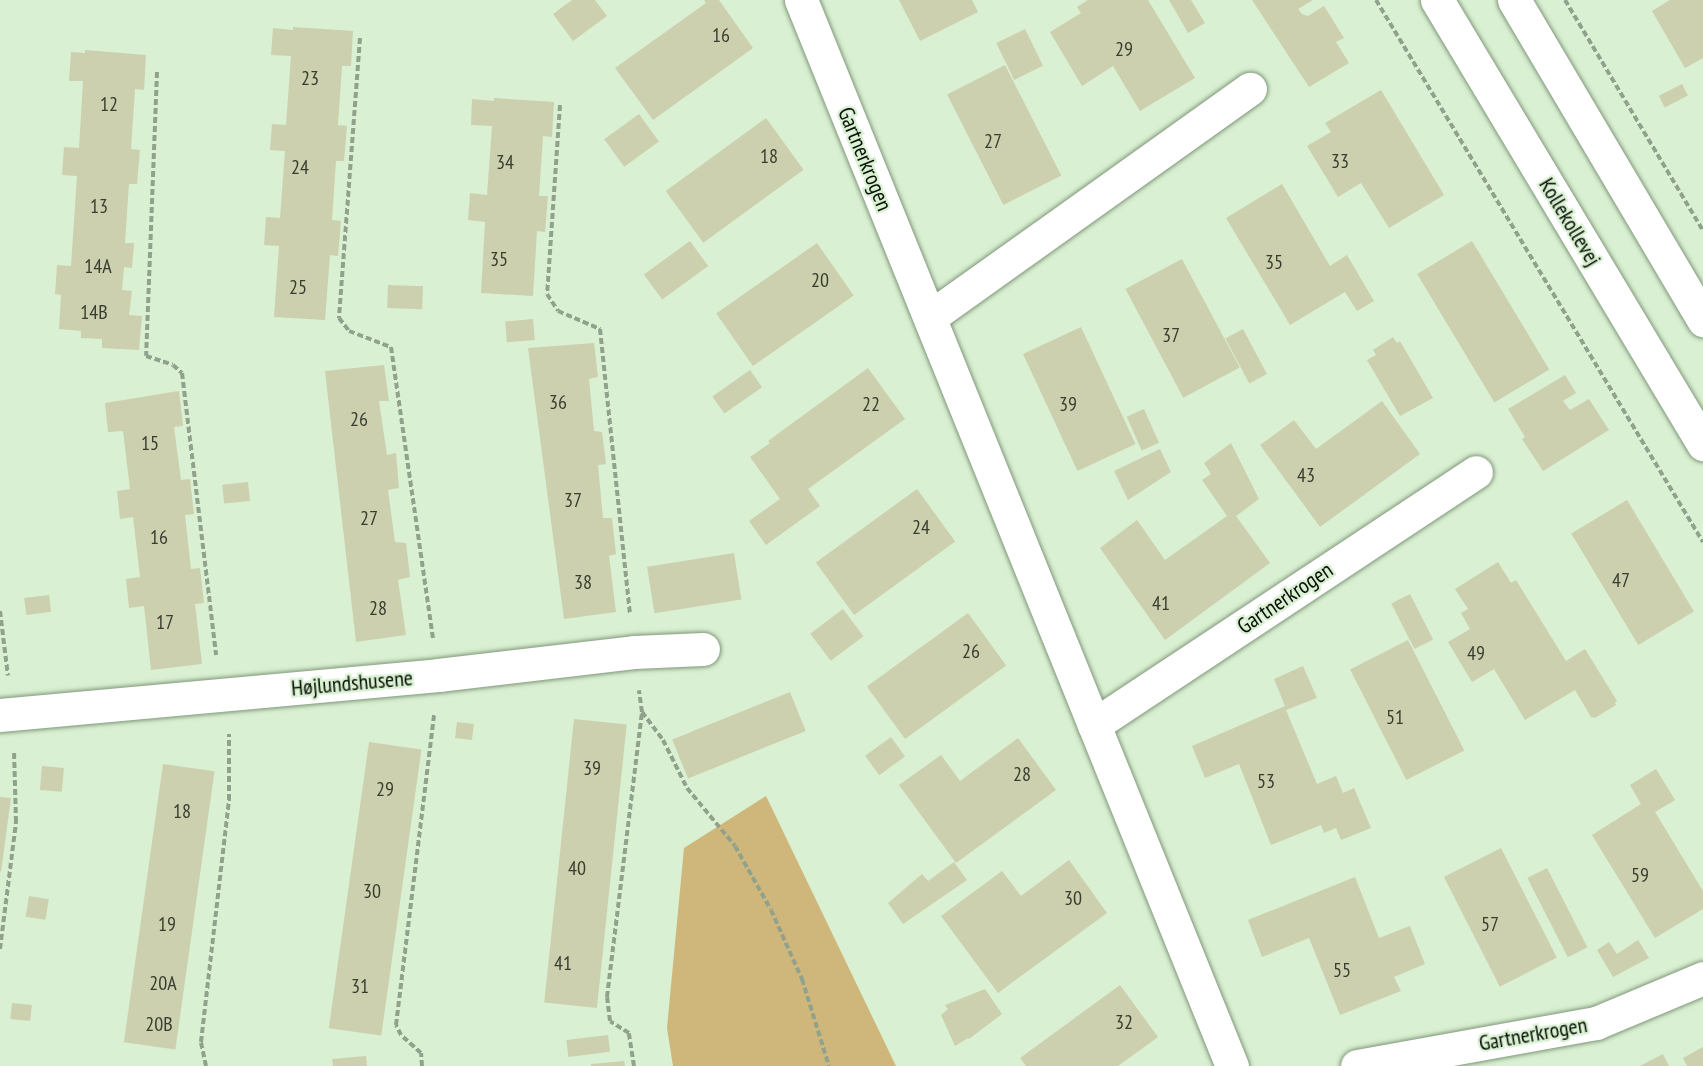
<!DOCTYPE html>
<html>
<head>
<meta charset="utf-8">
<style>
	body { margin:0 }
	#map { position:relative; width:1703px; height:1066px; overflow:hidden; background:#d9f0d2; font-family:"PT Sans Narrow",sans-serif }
	div>[style] { position:absolute }
	[style*='--x'] { left:calc(var(--x)*1px); top:calc(var(--y)*1px); width:calc(var(--w)*1px); rotate:calc(var(--a)*1deg) }
	.green>* { inset:0; background:#cfb77b }
	.building>* { inset:0; background:#ccd0ae; transform-origin:0 0 }
	.path>* { height:4px; margin-top:-2px; transform-origin:0; background:repeating-linear-gradient(90deg,#91a28c 0 6px,transparent 0 9px) }
	.roads { filter:drop-shadow(0 0 2px #81977b) drop-shadow(0 0 2px #81977b) }
	.street>* { height:33px; margin:-16.5px; padding:0 16.5px; transform-origin:16.5px; border-radius:16.5px; background:#fff }
	.secondary>* { height:33px; margin:-16.5px; padding:0 16.5px; transform-origin:16.5px; border-radius:16.5px; background:#fff }
	span { translate:-50% -50%; white-space:nowrap; text-align:center; line-height:1.15; -webkit-text-stroke:4.5px #d9f0d2; paint-order:stroke }
	.number-label { font-size:20px; color:#383e2f }
	.number-label span { -webkit-text-stroke-width:0 }
	.street-label { font-size:22px; color:#070e05 }
</style>
</head>
<body>
<div id="map">
	<div class="green">
		<i style="clip-path:polygon(766px 796px,896px 1066px,673px 1066px,667px 1028px,684px 848px)"></i>
	</div>
	<div class="building">
		<i style="clip-path:polygon(572px 0,595px 0,607px 16px,573px 41px,553px 14px)"></i>
		<i style="clip-path:polygon(704px 0,719px 0,753px 48px,653px 120px,615px 68px,706px 3px)"></i>
		<i style="clip-path:polygon(899px 0,972px 0,978px 12px,920px 41px)"></i>
		<i style="clip-path:polygon(1088px 0,1148px 0,1195px 78px,1140px 111px,1113px 66px,1082px 86px,1050px 32px,1081px 13px,1077px 7px)"></i>
		<i style="clip-path:polygon(1169px 0,1191px 0,1205px 23px,1188px 33px)"></i>
		<i style="clip-path:polygon(1252px 0,1313px 0,1298px 9px,1302px 14px,1308px 16px,1324px 6px,1344px 38px,1336px 42px,1349px 63px,1309px 87px)"></i>
		<i style="clip-path:polygon(1670px 0,1703px 0,1703px 58px,1685px 68px,1652px 11px)"></i>
		<i style="clip-path:polygon(293px 27px,353px 31px,351px 66px,342px 66px,338px 125px,347px 126px,344px 161px,336px 161px,332px 220px,341px 221px,338px 256px,330px 255px,325px 320px,274px 317px,279px 246px,264px 245px,266px 217px,280px 218px,285px 151px,270px 150px,272px 124px,286px 125px,291px 56px,271px 55px,273px 28px,293px 30px)"></i>
		<i style="left:1025px;top:29px;width:41px;height:32px;rotate:64deg"></i>
		<i style="clip-path:polygon(85px 50px,146px 55px,144px 90px,135px 89px,131px 149px,140px 150px,137px 184px,129px 184px,125px 243px,134px 243px,132px 268px,124px 267px,122px 290px,132px 291px,129px 315px,142px 316px,139px 350px,102px 348px,102px 339px,81px 338px,81px 331px,59px 329px,61px 295px,55px 294px,57px 265px,71px 266px,77px 176px,62px 175px,64px 147px,79px 148px,83px 81px,69px 81px,71px 52px,85px 53px)"></i>
		<i style="left:1005px;top:65px;width:124px;height:65px;rotate:63deg"></i>
		<i style="left:1682px;top:84px;width:13px;height:26px;rotate:63deg"></i>
		<i style="clip-path:polygon(1381px 90px,1444px 195px,1389px 228px,1361px 183px,1338px 197px,1307px 146px,1331px 132px,1325px 123px)"></i>
		<i style="clip-path:polygon(494px 98px,554px 102px,552px 137px,543px 136px,539px 196px,548px 196px,545px 232px,537px 231px,533px 296px,481px 293px,485px 222px,468px 220px,470px 193px,487px 195px,492px 126px,471px 125px,472px 99px,494px 101px)"></i>
		<i style="left:639px;top:114px;width:34px;height:43px;rotate:54deg"></i>
		<i style="left:766px;top:118px;width:64px;height:124px;rotate:54deg"></i>
		<i style="clip-path:polygon(1282px 184px,1330px 266px,1347px 255px,1374px 301px,1357px 311px,1345px 292px,1290px 325px,1226px 218px)"></i>
		<i style="left:690px;top:241px;width:31px;height:57px;rotate:54deg"></i>
		<i style="left:1472px;top:241px;width:150px;height:64px;rotate:59deg"></i>
		<i style="left:817px;top:243px;width:64px;height:123px;rotate:55deg"></i>
		<i style="left:1182px;top:259px;width:123px;height:64px;rotate:62deg"></i>
		<i style="left:388px;top:285px;width:35px;height:23px;rotate:2deg"></i>
		<i style="left:533px;top:319px;width:21px;height:28px;rotate:85deg"></i>
		<i style="left:1081px;top:327px;width:129px;height:64px;rotate:65deg"></i>
		<i style="left:1243px;top:329px;width:51px;height:20px;rotate:62deg"></i>
		<i style="clip-path:polygon(1393px 337px,1397px 343px,1400px 341px,1433px 398px,1400px 416px,1367px 360px,1376px 355px,1373px 350px)"></i>
		<i style="clip-path:polygon(594px 343px,598px 377px,589px 379px,594px 431px,602px 432px,606px 464px,598px 465px,603px 518px,612px 518px,616px 554px,609px 556px,616px 612px,564px 619px,528px 348px)"></i>
		<i style="clip-path:polygon(384px 365px,389px 401px,379px 401px,387px 455px,396px 453px,399px 488px,388px 490px,395px 542px,406px 543px,410px 577px,398px 580px,406px 635px,356px 642px,325px 371px)"></i>
		<i style="clip-path:polygon(868px 368px,905px 419px,808px 489px,820px 506px,766px 545px,749px 521px,780px 499px,750px 457px,770px 443px,768px 441px)"></i>
		<i style="left:750px;top:370px;width:21px;height:46px;rotate:55deg"></i>
		<i style="clip-path:polygon(1565px 375px,1576px 393px,1563px 401px,1570px 410px,1589px 399px,1609px 430px,1543px 471px,1522px 439px,1525px 437px,1508px 409px)"></i>
		<i style="clip-path:polygon(179px 391px,183px 426px,174px 427px,181px 480px,190px 479px,194px 514px,185px 515px,191px 569px,200px 568px,204px 603px,195px 604px,202px 664px,151px 670px,144px 606px,129px 608px,126px 579px,140px 577px,133px 517px,120px 519px,117px 491px,130px 489px,123px 431px,108px 432px,105px 403px)"></i>
		<i style="clip-path:polygon(1382px 401px,1420px 454px,1320px 527px,1260px 445px,1294px 420px,1316px 449px)"></i>
		<i style="left:1144px;top:409px;width:37px;height:19px;rotate:66deg"></i>
		<i style="clip-path:polygon(1231px 443px,1259px 499px,1236px 516px,1270px 563px,1165px 640px,1100px 548px,1137px 520px,1165px 560px,1227px 516px,1202px 480px,1211px 474px,1204px 463px)"></i>
		<i style="clip-path:polygon(1160px 449px,1171px 472px,1128px 500px,1114px 471px)"></i>
		<i style="left:248px;top:482px;width:19px;height:26px;rotate:84deg"></i>
		<i style="left:917px;top:489px;width:65px;height:125px;rotate:54deg"></i>
		<i style="left:1627px;top:500px;width:130px;height:65px;rotate:59deg"></i>
		<i style="left:734px;top:553px;width:47px;height:88px;rotate:81deg"></i>
		<i style="clip-path:polygon(1498px 562px,1511px 583px,1516px 580px,1566px 661px,1585px 649px,1617px 701px,1615px 703px,1616px 705px,1595px 718px,1591px 717px,1575px 690px,1525px 720px,1494px 669px,1472px 682px,1448px 642px,1470px 629px,1461px 613px,1468px 609px,1455px 589px)"></i>
		<i style="left:1410px;top:594px;width:51px;height:21px;rotate:63deg"></i>
		<i style="left:49px;top:595px;width:17px;height:25px;rotate:83deg"></i>
		<i style="left:843px;top:609px;width:34px;height:41px;rotate:53deg"></i>
		<i style="left:968px;top:613px;width:65px;height:125px;rotate:54deg"></i>
		<i style="left:1408px;top:640px;width:124px;height:65px;rotate:63deg"></i>
		<i style="clip-path:polygon(1303px 666px,1317px 698px,1286px 710px,1317px 784px,1336px 776px,1343px 793px,1354px 788px,1371px 828px,1341px 840px,1336px 828px,1324px 833px,1321px 825px,1271px 845px,1239px 764px,1205px 778px,1192px 746px,1285px 706px,1274px 679px)"></i>
		<i style="left:790px;top:692px;width:42px;height:127px;rotate:68deg"></i>
		<i style="left:574px;top:719px;width:53px;height:285px;rotate:6deg"></i>
		<i style="left:457px;top:722px;width:17px;height:16px;rotate:7deg"></i>
		<i style="left:891px;top:737px;width:24px;height:32px;rotate:54deg"></i>
		<i style="clip-path:polygon(1018px 738px,1056px 790px,956px 863px,899px 785px,941px 755px,960px 781px)"></i>
		<i style="left:369px;top:742px;width:53px;height:289px;rotate:8deg"></i>
		<i style="left:163px;top:764px;width:52px;height:281px;rotate:8deg"></i>
		<i style="left:42px;top:766px;width:22px;height:24px;rotate:5deg"></i>
		<i style="clip-path:polygon(1656px 769px,1675px 800px,1655px 812px,1703px 891px,1703px 909px,1655px 938px,1592px 835px,1641px 804px,1630px 785px)"></i>
		<i style="clip-path:polygon(0 797px,11px 798px,1px 872px,0 871px)"></i>
		<i style="left:1501px;top:848px;width:123px;height:64px;rotate:63deg"></i>
		<i style="clip-path:polygon(1069px 860px,1107px 913px,998px 993px,941px 916px,1002px 871px,1021px 896px)"></i>
		<i style="clip-path:polygon(954px 862px,967px 880px,903px 924px,888px 903px,922px 874px,928px 881px)"></i>
		<i style="left:1547px;top:868px;width:89px;height:22px;rotate:63deg"></i>
		<i style="clip-path:polygon(1355px 877px,1379px 938px,1410px 926px,1425px 964px,1394px 977px,1401px 991px,1340px 1015px,1309px 938px,1262px 957px,1248px 920px)"></i>
		<i style="left:29px;top:896px;width:20px;height:21px;rotate:9deg"></i>
		<i style="clip-path:polygon(1638px 940px,1649px 958px,1613px 977px,1597px 950px,1609px 942px,1617px 954px)"></i>
		<i style="clip-path:polygon(1120px 985px,1158px 1037px,1118px 1066px,1026px 1066px,1020px 1058px)"></i>
		<i style="clip-path:polygon(985px 989px,1002px 1014px,969px 1039px,968px 1038px,955px 1046px,941px 1015px,948px 1009px,945px 1005px)"></i>
		<i style="left:12px;top:1003px;width:20px;height:16px;rotate:6deg"></i>
		<i style="left:608px;top:1035px;width:17px;height:42px;rotate:83deg"></i>
		<i style="clip-path:polygon(1703px 1047px,1703px 1066px,1687px 1066px,1683px 1058px)"></i>
		<i style="clip-path:polygon(1663px 1054px,1669px 1066px,1640px 1066px)"></i>
		<i style="clip-path:polygon(366px 1056px,367px 1066px,333px 1066px,332px 1059px)"></i>
		<i style="clip-path:polygon(624px 1061px,625px 1066px,591px 1066px,591px 1064px)"></i>
	</div>
	<div class="path">
		<i style="--x:1376;--y:0;--w:633;--a:58.9"></i>
		<i style="--x:1565;--y:0;--w:269;--a:59.1"></i>
		<i style="--x:360;--y:38;--w:281;--a:94.3"></i>
		<i style="--x:339;--y:318;--w:16;--a:52"></i>
		<i style="--x:349;--y:331;--w:45;--a:20.9"></i>
		<i style="--x:391;--y:347;--w:294;--a:81.8"></i>
		<i style="--x:157;--y:72;--w:284;--a:92.2"></i>
		<i style="--x:146;--y:356;--w:28;--a:18"></i>
		<i style="--x:173;--y:365;--w:12;--a:42"></i>
		<i style="--x:182;--y:373;--w:284;--a:83.1"></i>
		<i style="--x:560;--y:105;--w:189;--a:93.9"></i>
		<i style="--x:547;--y:294;--w:20;--a:57"></i>
		<i style="--x:558;--y:311;--w:46;--a:23.2"></i>
		<i style="--x:600;--y:329;--w:287;--a:84"></i>
		<i style="--x:0;--y:611;--w:65;--a:83"></i>
		<i style="--x:642;--y:712;--w:35;--a:53"></i>
		<i style="--x:663;--y:740;--w:54;--a:63.4"></i>
		<i style="--x:687;--y:788;--w:75;--a:50.4"></i>
		<i style="--x:735;--y:846;--w:73;--a:60.6"></i>
		<i style="--x:771;--y:910;--w:76;--a:65.8"></i>
		<i style="--x:802;--y:979;--w:91;--a:72.8"></i>
		<i style="--x:0;--y:949;--w:128;--a:-82.8"></i>
		<i style="--x:16;--y:822;--w:70;--a:-91.6"></i>
		<i style="--x:206;--y:1066;--w:25;--a:-102"></i>
		<i style="--x:201;--y:1042;--w:244;--a:-83.4"></i>
		<i style="--x:229;--y:800;--w:66;--a:-90"></i>
		<i style="--x:422;--y:1066;--w:13;--a:-94"></i>
		<i style="--x:421;--y:1053;--w:27;--a:-138"></i>
		<i style="--x:401;--y:1035;--w:11;--a:-117"></i>
		<i style="--x:396;--y:1025;--w:313;--a:-83"></i>
		<i style="--x:634;--y:1066;--w:33;--a:-99"></i>
		<i style="--x:629;--y:1033;--w:22;--a:-148"></i>
		<i style="--x:610;--y:1021;--w:24;--a:-97"></i>
		<i style="--x:607;--y:997;--w:287;--a:-83"></i>
		<i style="--x:642;--y:712;--w:22;--a:-98"></i>
	</div>
	<div class="roads">
		<div class="street">
			<i style="--x:801;--y:0;--w:1150;--a:67.99"></i>
			<i style="--x:930;--y:317;--w:393;--a:-35.5"></i>
			<i style="--x:0;--y:715;--w:440;--a:-5.2"></i>
			<i style="--x:438;--y:675;--w:197;--a:-6.7"></i>
			<i style="--x:634;--y:652;--w:69;--a:-2.5"></i>
			<i style="--x:1094;--y:725;--w:458;--a:-33.5"></i>
			<i style="--x:1357;--y:1066;--w:243;--a:-10.2"></i>
			<i style="--x:1596;--y:1023;--w:116;--a:-22.8"></i>
		</div>
		<div class="secondary">
			<i style="--x:1437;--y:0;--w:518;--a:59.07"></i>
			<i style="--x:1514;--y:0;--w:372;--a:59.4"></i>
		</div>
	</div>
	<div class="number-label">
		<span style="left:721px;top:35px">16</span>
		<span style="left:1124px;top:49px">29</span>
		<span style="left:310px;top:78px">23</span>
		<span style="left:109px;top:104px">12</span>
		<span style="left:993px;top:141px">27</span>
		<span style="left:769px;top:156px">18</span>
		<span style="left:1340px;top:161px">33</span>
		<span style="left:505px;top:162px">34</span>
		<span style="left:300px;top:167px">24</span>
		<span style="left:99px;top:206px">13</span>
		<span style="left:499px;top:259px">35</span>
		<span style="left:1274px;top:262px">35</span>
		<span style="left:98px;top:266px">14A</span>
		<span style="left:820px;top:280px">20</span>
		<span style="left:298px;top:287px">25</span>
		<span style="left:94px;top:312px">14B</span>
		<span style="left:1171px;top:335px">37</span>
		<span style="left:558px;top:402px">36</span>
		<span style="left:871px;top:404px">22</span>
		<span style="left:1068px;top:404px">39</span>
		<span style="left:359px;top:419px">26</span>
		<span style="left:150px;top:443px">15</span>
		<span style="left:1306px;top:475px">43</span>
		<span style="left:573px;top:500px">37</span>
		<span style="left:369px;top:518px">27</span>
		<span style="left:921px;top:527px">24</span>
		<span style="left:159px;top:537px">16</span>
		<span style="left:1621px;top:580px">47</span>
		<span style="left:583px;top:582px">38</span>
		<span style="left:1161px;top:603px">41</span>
		<span style="left:378px;top:608px">28</span>
		<span style="left:165px;top:622px">17</span>
		<span style="left:971px;top:651px">26</span>
		<span style="left:1476px;top:653px">49</span>
		<span style="left:1395px;top:717px">51</span>
		<span style="left:592px;top:768px">39</span>
		<span style="left:1022px;top:774px">28</span>
		<span style="left:1266px;top:781px">53</span>
		<span style="left:385px;top:789px">29</span>
		<span style="left:182px;top:811px">18</span>
		<span style="left:577px;top:868px">40</span>
		<span style="left:1640px;top:875px">59</span>
		<span style="left:372px;top:891px">30</span>
		<span style="left:1073px;top:898px">30</span>
		<span style="left:167px;top:924px">19</span>
		<span style="left:1490px;top:924px">57</span>
		<span style="left:563px;top:963px">41</span>
		<span style="left:1342px;top:970px">55</span>
		<span style="left:163px;top:983px">20A</span>
		<span style="left:360px;top:986px">31</span>
		<span style="left:1124px;top:1022px">32</span>
		<span style="left:159px;top:1024px">20B</span>
	</div>
	<div class="street-label">
		<span style="left:865px;top:159px;rotate:68deg">Gartnerkrogen</span>
		<span style="left:1570px;top:222px;rotate:59deg">Kollekollevej</span>
		<span style="left:1285px;top:598px;rotate:-34deg">Gartnerkrogen</span>
		<span style="left:352px;top:683px;rotate:-5deg">Højlundshusene</span>
		<span style="left:1533px;top:1034px;rotate:-10deg">Gartnerkrogen</span>
	</div>
</div>
</body>
</html>
